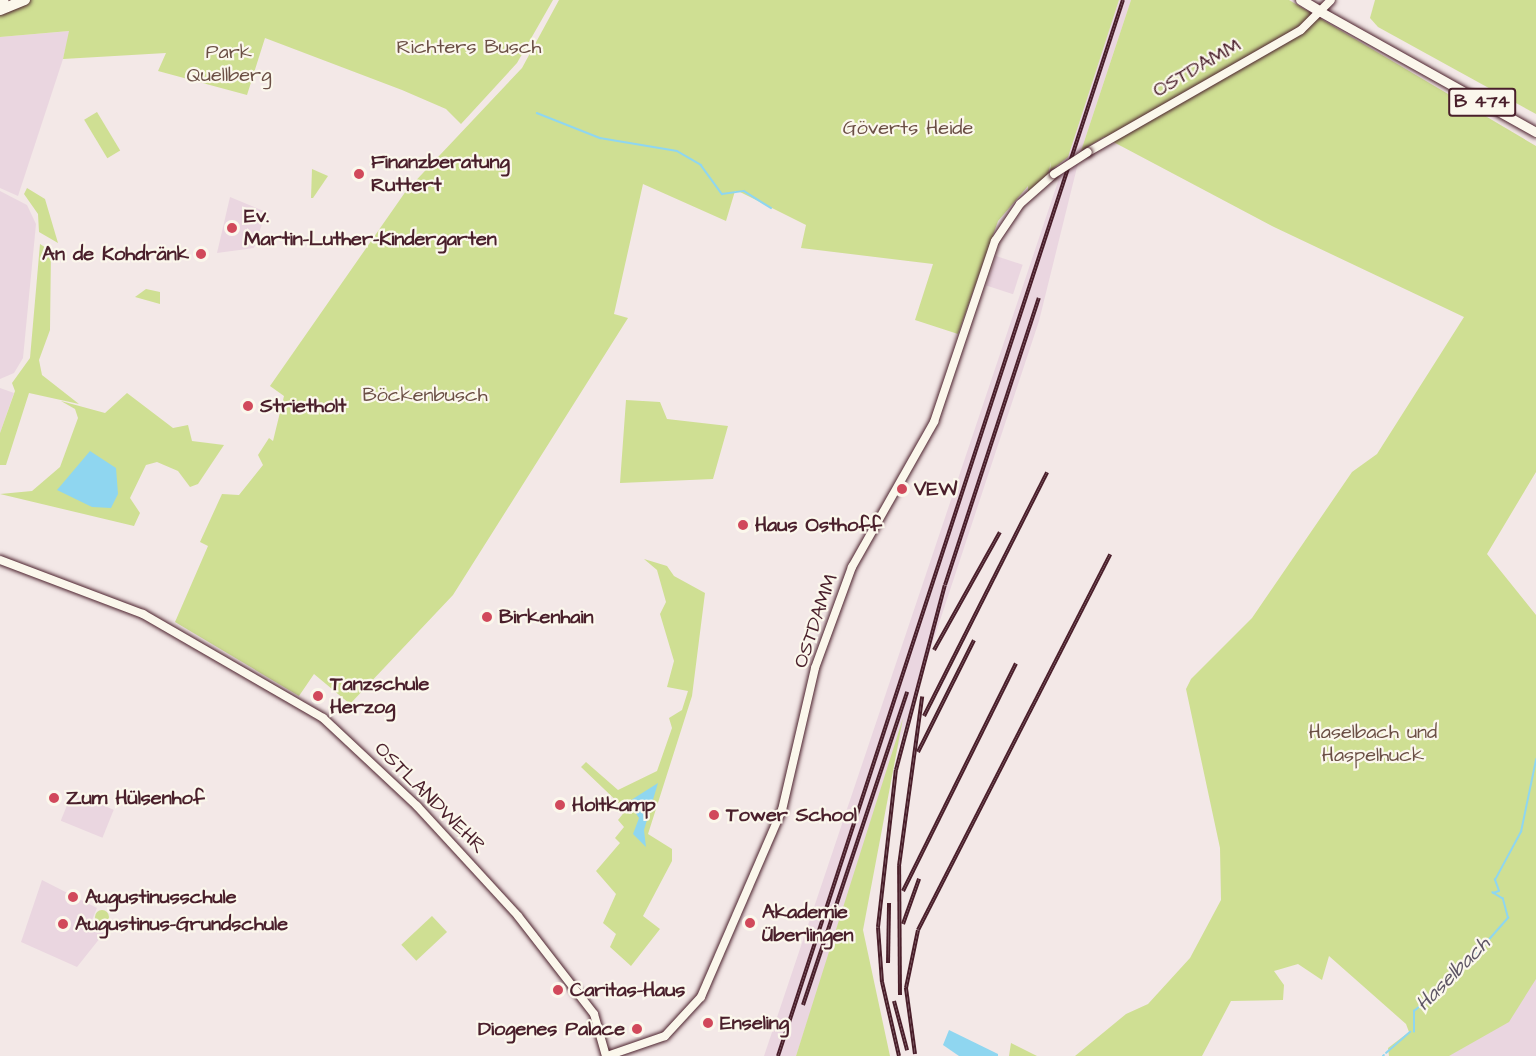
<!DOCTYPE html>
<html>
<head>
<meta charset="utf-8">
<style>
	body { margin:0 }
	#map { position:relative; width:1536px; height:1056px; overflow:hidden; background:#f3e8e7; font-family:"Architects Daughter",sans-serif }
	div>[style] { position:absolute }
	[style*='--x'] { left:calc(var(--x)*1px); top:calc(var(--y)*1px); width:calc(var(--w)*1px); rotate:calc(var(--a)*1deg) }
	.built>* { inset:0; background:#ead6e0; transform-origin:0 0 }
	.green>* { inset:0; background:#cfdf93; transform-origin:0 0 }
	.round { border-radius:50% }
	.water>* { inset:0; background:#8fd6f0 }
	.stream>* { height:1.5px; margin:-0.75px; padding:0 0.75px; transform-origin:0.75px; border-radius:0.75px; background:#8fd6f0 }
	.roads { filter:drop-shadow(0 0 2px #4a1f2b) drop-shadow(0 0 2px #4a1f2b) }
	.secondary>* { height:8px; margin:-4px; padding:0 4px; transform-origin:4px; border-radius:4px; background:#fbf7ec }
	.primary>* { height:9px; margin:-4.5px; padding:0 4.5px; transform-origin:4.5px; border-radius:4.5px; background:#fbf7ec }
	.highway>* { height:10px; margin:-5px; padding:0 5px; transform-origin:5px; border-radius:5px; background:#fbf7ec }
	.rail>* { height:4px; margin-top:-2px; transform-origin:0; background:repeating-linear-gradient(90deg,#fbf7ec 0 4.5px,#4a1f2b 0 9px); box-sizing:border-box; border-block:2px solid #4a1f2b }
	.bridges { filter:drop-shadow(0 0 2px #4a1f2b) drop-shadow(0 0 2px #4a1f2b) }
	.secondary-bridge>* { height:8px; margin:-4px; padding:0 4px; transform-origin:4px; border-radius:4px; background:#fbf7ec }
	.dots>* { width:16px; height:16px; translate:-50% -50%; box-sizing:border-box; border:3px solid #fbf7ec; border-radius:50% }
	span { translate:-50% -50%; white-space:nowrap; text-align:center; line-height:1.15; -webkit-text-stroke:4.5px #fbf7ec; paint-order:stroke }
	.shield-label span { padding:2px 4px; background:#fbf7ec; border:2px solid; border-radius:4px; -webkit-text-stroke-width:0 }
	.shield-label { font-size:18px; color:#4a1f2b; font-weight:700 }
	.park-label { font-size:20px; color:#6b4f45 }
	.street-label { font-size:20px; color:#4a1f2b }
	.poi-label { font-size:20px; color:#4a1f2b; font-weight:700 }
	.left { translate:0 -50%; text-align:left }
	.right { translate:-100% -50%; text-align:right }
	.water-label { font-size:21px; color:#5f5666; font-style:italic }
</style>
</head>
<body>
<div id="map">
	<div class="built">
		<i style="clip-path:polygon(1119px 0,1131px 0,1081px 151px,1039px 321px,796px 1056px,764px 1056px)"></i>
		<i style="clip-path:polygon(70px 31px,63px 59px,18px 196px,0 188px,0 37px)"></i>
		<i style="clip-path:polygon(0 191px,27px 205px,36px 224px,23px 358px,14px 373px,0 379px)"></i>
		<i style="clip-path:polygon(230px 197px,266px 212px,254px 248px,217px 253px)"></i>
		<i style="left:996px;top:256px;width:28px;height:31px;rotate:18deg"></i>
		<i style="clip-path:polygon(0 388px,14px 393px,0 433px)"></i>
		<i style="left:72px;top:793px;width:45px;height:30px;rotate:22deg"></i>
		<i style="clip-path:polygon(42px 880px,97px 908px,92px 920px,108px 928px,77px 967px,21px 942px)"></i>
		<i style="clip-path:polygon(1536px 978px,1536px 1056px,1447px 1056px)"></i>
	</div>
	<div class="green">
		<i style="clip-path:polygon(0 0,553px 0,517px 63px,461px 124px,446px 109px,402px 90px,265px 38px,247px 95px,158px 71px,166px 53px,63px 59px,69px 31px,0 37px)"></i>
		<i style="clip-path:polygon(559px 0,1119px 0,1068px 157px,1050px 171px,1051px 162px,1047px 179px,1028px 195px,1028px 186px,998px 221px,958px 334px,915px 320px,933px 264px,801px 248px,806px 225px,740px 192px,735px 191px,726px 221px,643px 184px,614px 314px,628px 318px,453px 595px,350px 704px,314px 674px,299px 696px,175px 622px,208px 546px,200px 542px,222px 494px,239px 495px,263px 465px,258px 455px,269px 438px,273px 441px,284px 396px,270px 386px,406px 191px,522px 68px)"></i>
		<i style="clip-path:polygon(1131px 0,1289px 0,1536px 146px,1536px 472px,1487px 554px,1536px 615px,1536px 979px,1509px 1022px,1449px 1056px,1389px 1056px,1388px 1048px,1409px 1032px,1406px 1024px,1329px 956px,1322px 980px,1298px 964px,1274px 971px,1284px 985px,1283px 1000px,1231px 1001px,1202px 1056px,1075px 1056px,1126px 1014px,1148px 1004px,1190px 958px,1221px 900px,1220px 848px,1186px 689px,1191px 679px,1252px 618px,1352px 472px,1377px 454px,1464px 317px,1274px 227px,1104px 137px,1081px 151px)"></i>
		<i style="clip-path:polygon(1375px 0,1536px 0,1536px 114px,1378px 27px,1370px 18px)"></i>
		<i style="left:97px;top:112px;width:45px;height:15px;rotate:59deg"></i>
		<i style="clip-path:polygon(312px 169px,328px 176px,313px 198px,311px 198px)"></i>
		<i style="clip-path:polygon(27px 188px,45px 199px,58px 243px,39px 232px,38px 214px,24px 194px)"></i>
		<i style="clip-path:polygon(40px 244px,51px 251px,50px 330px,39px 360px,42px 375px,79px 404px,29px 393px,6px 465px,0 465px,0 433px,15px 391px,12px 383px,30px 358px)"></i>
		<i style="clip-path:polygon(146px 289px,160px 292px,160px 304px,135px 297px)"></i>
		<i style="clip-path:polygon(127px 393px,173px 428px,188px 425px,192px 441px,224px 445px,198px 484px,190px 487px,178px 471px,157px 462px,146px 465px,130px 498px,140px 513px,134px 526px,0 494px,32px 491px,60px 467px,78px 418px,75px 409px,61px 401px,105px 413px)"></i>
		<i style="clip-path:polygon(626px 400px,660px 402px,667px 419px,728px 426px,713px 479px,620px 483px)"></i>
		<i style="clip-path:polygon(644px 559px,667px 566px,674px 576px,705px 593px,692px 696px,648px 834px,672px 849px,672px 861px,643px 916px,660px 929px,631px 966px,610px 947px,616px 934px,603px 923px,616px 894px,596px 871px,620px 843px,615px 838px,624px 827px,618px 820px,626px 810px,581px 767px,586px 762px,618px 790px,657px 771px,672px 728px,669px 718px,682px 710px,688px 691px,667px 687px,674px 661px,660px 614px,666px 602px,657px 570px)"></i>
		<i style="clip-path:polygon(903px 718px,863px 930px,890px 1056px,796px 1056px)"></i>
		<i class="round" style="left:95px;top:910px;width:14px;height:14px"></i>
		<i style="left:432px;top:916px;width:22px;height:42px;rotate:47deg"></i>
		<i style="clip-path:polygon(1011px 1043px,1037px 1056px,1009px 1056px)"></i>
	</div>
	<div class="water">
		<i style="clip-path:polygon(90px 451px,116px 468px,118px 494px,111px 508px,92px 507px,57px 490px)"></i>
		<i style="clip-path:polygon(658px 783px,644px 830px,646px 847px,633px 834px,639px 818px,628px 802px)"></i>
		<i style="clip-path:polygon(949px 1030px,998px 1054px,998px 1056px,959px 1056px,943px 1045px)"></i>
	</div>
	<div class="stream">
		<i style="--x:537;--y:113;--w:68;--a:21.6"></i>
		<i style="--x:600;--y:138;--w:78;--a:9.6"></i>
		<i style="--x:677;--y:151;--w:28;--a:30"></i>
		<i style="--x:701;--y:165;--w:36;--a:54"></i>
		<i style="--x:722;--y:194;--w:22;--a:-8"></i>
		<i style="--x:744;--y:191;--w:32;--a:32"></i>
		<i style="--x:1414;--y:1032;--w:21;--a:-90"></i>
		<i style="--x:1414;--y:1011;--w:54;--a:-39"></i>
		<i style="--x:1456;--y:977;--w:79;--a:-48.6"></i>
		<i style="--x:1508;--y:918;--w:20;--a:-105"></i>
		<i style="--x:1503;--y:899;--w:12;--a:-149"></i>
		<i style="--x:1493;--y:893;--w:6;--a:-18"></i>
		<i style="--x:1499;--y:891;--w:12;--a:-110"></i>
		<i style="--x:1495;--y:880;--w:55;--a:-61.6"></i>
		<i style="--x:1521;--y:832;--w:74;--a:-78.2"></i>
		<i style="--x:1386;--y:1053;--w:32;--a:-41"></i>
		<i style="--x:1383;--y:1056;--w:1;--a:-45"></i>
	</div>
	<div class="roads">
		<div class="secondary">
			<i style="--x:1088;--y:152;--w:245;--a:-29.8"></i>
			<i style="--x:1301;--y:30;--w:42;--a:-45"></i>
			<i style="--x:0;--y:560;--w:153;--a:20.7"></i>
			<i style="--x:143;--y:614;--w:208;--a:30"></i>
			<i style="--x:323;--y:718;--w:129;--a:43.1"></i>
			<i style="--x:417;--y:806;--w:149;--a:47.4"></i>
			<i style="--x:518;--y:916;--w:124;--a:52.2"></i>
			<i style="--x:594;--y:1014;--w:44;--a:74.1"></i>
			<i style="--x:607;--y:1056;--w:61;--a:-19"></i>
			<i style="--x:665;--y:1036;--w:53;--a:-47.3"></i>
			<i style="--x:701;--y:997;--w:204;--a:-66.6"></i>
			<i style="--x:782;--y:810;--w:146;--a:-76.9"></i>
			<i style="--x:815;--y:668;--w:108;--a:-69.9"></i>
			<i style="--x:852;--y:567;--w:167;--a:-60.5"></i>
			<i style="--x:934;--y:422;--w:191;--a:-71.4"></i>
			<i style="--x:995;--y:241;--w:45;--a:-56"></i>
			<i style="--x:1020;--y:204;--w:45;--a:-41.4"></i>
		</div>
		<div class="primary">
			<i style="--x:1321;--y:12;--w:246;--a:29.2"></i>
		</div>
		<div class="highway">
			<i style="--x:1301;--y:0;--w:23;--a:31"></i>
			<i style="--x:0;--y:2;--w:4;--a:-27"></i>
			<i style="--x:0;--y:10;--w:27;--a:-22"></i>
		</div>
	</div>
	<div class="rail">
		<i style="--x:934;--y:650;--w:135;--a:-60.8"></i>
		<i style="--x:924;--y:716;--w:273;--a:-63.2"></i>
		<i style="--x:918;--y:752;--w:125;--a:-63.4"></i>
		<i style="--x:903;--y:891;--w:254;--a:-63.6"></i>
		<i style="--x:903;--y:924;--w:48;--a:-70.4"></i>
		<i style="--x:888;--y:963;--w:60;--a:-89"></i>
		<i style="--x:900;--y:995;--w:129;--a:-90.4"></i>
		<i style="--x:899;--y:866;--w:171;--a:-82.2"></i>
		<i style="--x:894;--y:1001;--w:51;--a:75.1"></i>
		<i style="--x:803;--y:1005;--w:330;--a:-71.6"></i>
		<i style="--x:915;--y:1054;--w:67;--a:-97.8"></i>
		<i style="--x:906;--y:988;--w:59;--a:-78.3"></i>
		<i style="--x:918;--y:930;--w:422;--a:-62.9"></i>
		<i style="--x:778;--y:1056;--w:1111;--a:-71.91"></i>
		<i style="--x:899;--y:1056;--w:76;--a:-102.9"></i>
		<i style="--x:882;--y:982;--w:55;--a:-94.2"></i>
		<i style="--x:878;--y:927;--w:158;--a:-83.5"></i>
		<i style="--x:896;--y:770;--w:191;--a:-75.2"></i>
		<i style="--x:945;--y:585;--w:302;--a:-71.9"></i>
	</div>
	<div class="bridges">
		<div class="secondary-bridge">
			<i style="--x:1054;--y:174;--w:40;--a:-32.9"></i>
		</div>
	</div>
	<div class="dots">
		<i style="left:359px;top:174px;background:#d1495b"></i>
		<i style="left:232px;top:228px;background:#d1495b"></i>
		<i style="left:201px;top:254px;background:#d1495b"></i>
		<i style="left:248px;top:406px;background:#d1495b"></i>
		<i style="left:902px;top:489px;background:#d1495b"></i>
		<i style="left:743px;top:525px;background:#d1495b"></i>
		<i style="left:487px;top:617px;background:#d1495b"></i>
		<i style="left:318px;top:696px;background:#d1495b"></i>
		<i style="left:54px;top:798px;background:#d1495b"></i>
		<i style="left:560px;top:805px;background:#d1495b"></i>
		<i style="left:714px;top:815px;background:#d1495b"></i>
		<i style="left:73px;top:897px;background:#d1495b"></i>
		<i style="left:750px;top:923px;background:#d1495b"></i>
		<i style="left:63px;top:924px;background:#d1495b"></i>
		<i style="left:558px;top:990px;background:#d1495b"></i>
		<i style="left:708px;top:1023px;background:#d1495b"></i>
		<i style="left:637px;top:1029px;background:#d1495b"></i>
	</div>
	<div class="shield-label">
		<span style="left:1482px;top:102px">B 474</span>
	</div>
	<div class="park-label">
		<span style="left:469px;top:47px">Richters Busch</span>
		<span style="left:229px;top:64px">Park<br>Quellberg</span>
		<span style="left:908px;top:128px">Göverts Heide</span>
		<span style="left:425px;top:395px">Böckenbusch</span>
		<span style="left:1373px;top:744px">Haselbach und<br>Haspelhuck</span>
	</div>
	<div class="street-label">
		<span style="left:1197px;top:68px;rotate:-30deg">OSTDAMM</span>
		<span style="left:816px;top:621px;rotate:-71deg">OSTDAMM</span>
		<span style="left:430px;top:798px;rotate:45deg">OSTLANDWEHR</span>
	</div>
	<div class="poi-label">
		<span class="left" style="left:371px;top:174px">Finanzberatung<br>Ruttert</span>
		<span class="left" style="left:244px;top:228px">Ev.<br>Martin-Luther-Kindergarten</span>
		<span class="right" style="left:189px;top:254px">An de Kohdränk</span>
		<span class="left" style="left:260px;top:406px">Strietholt</span>
		<span class="left" style="left:914px;top:489px">VEW</span>
		<span class="left" style="left:755px;top:525px">Haus Osthoff</span>
		<span class="left" style="left:499px;top:617px">Birkenhain</span>
		<span class="left" style="left:330px;top:696px">Tanzschule<br>Herzog</span>
		<span class="left" style="left:66px;top:798px">Zum Hülsenhof</span>
		<span class="left" style="left:572px;top:805px">Holtkamp</span>
		<span class="left" style="left:726px;top:815px">Tower School</span>
		<span class="left" style="left:85px;top:897px">Augustinusschule</span>
		<span class="left" style="left:762px;top:924px">Akademie<br>Überlingen</span>
		<span class="left" style="left:75px;top:924px">Augustinus-Grundschule</span>
		<span class="left" style="left:570px;top:990px">Caritas-Haus</span>
		<span class="left" style="left:720px;top:1023px">Enseling</span>
		<span class="right" style="left:625px;top:1029px">Diogenes Palace</span>
	</div>
	<div class="water-label">
		<span style="left:1453px;top:974px;rotate:-45deg">Haselbach</span>
	</div>
</div>
</body>
</html>
